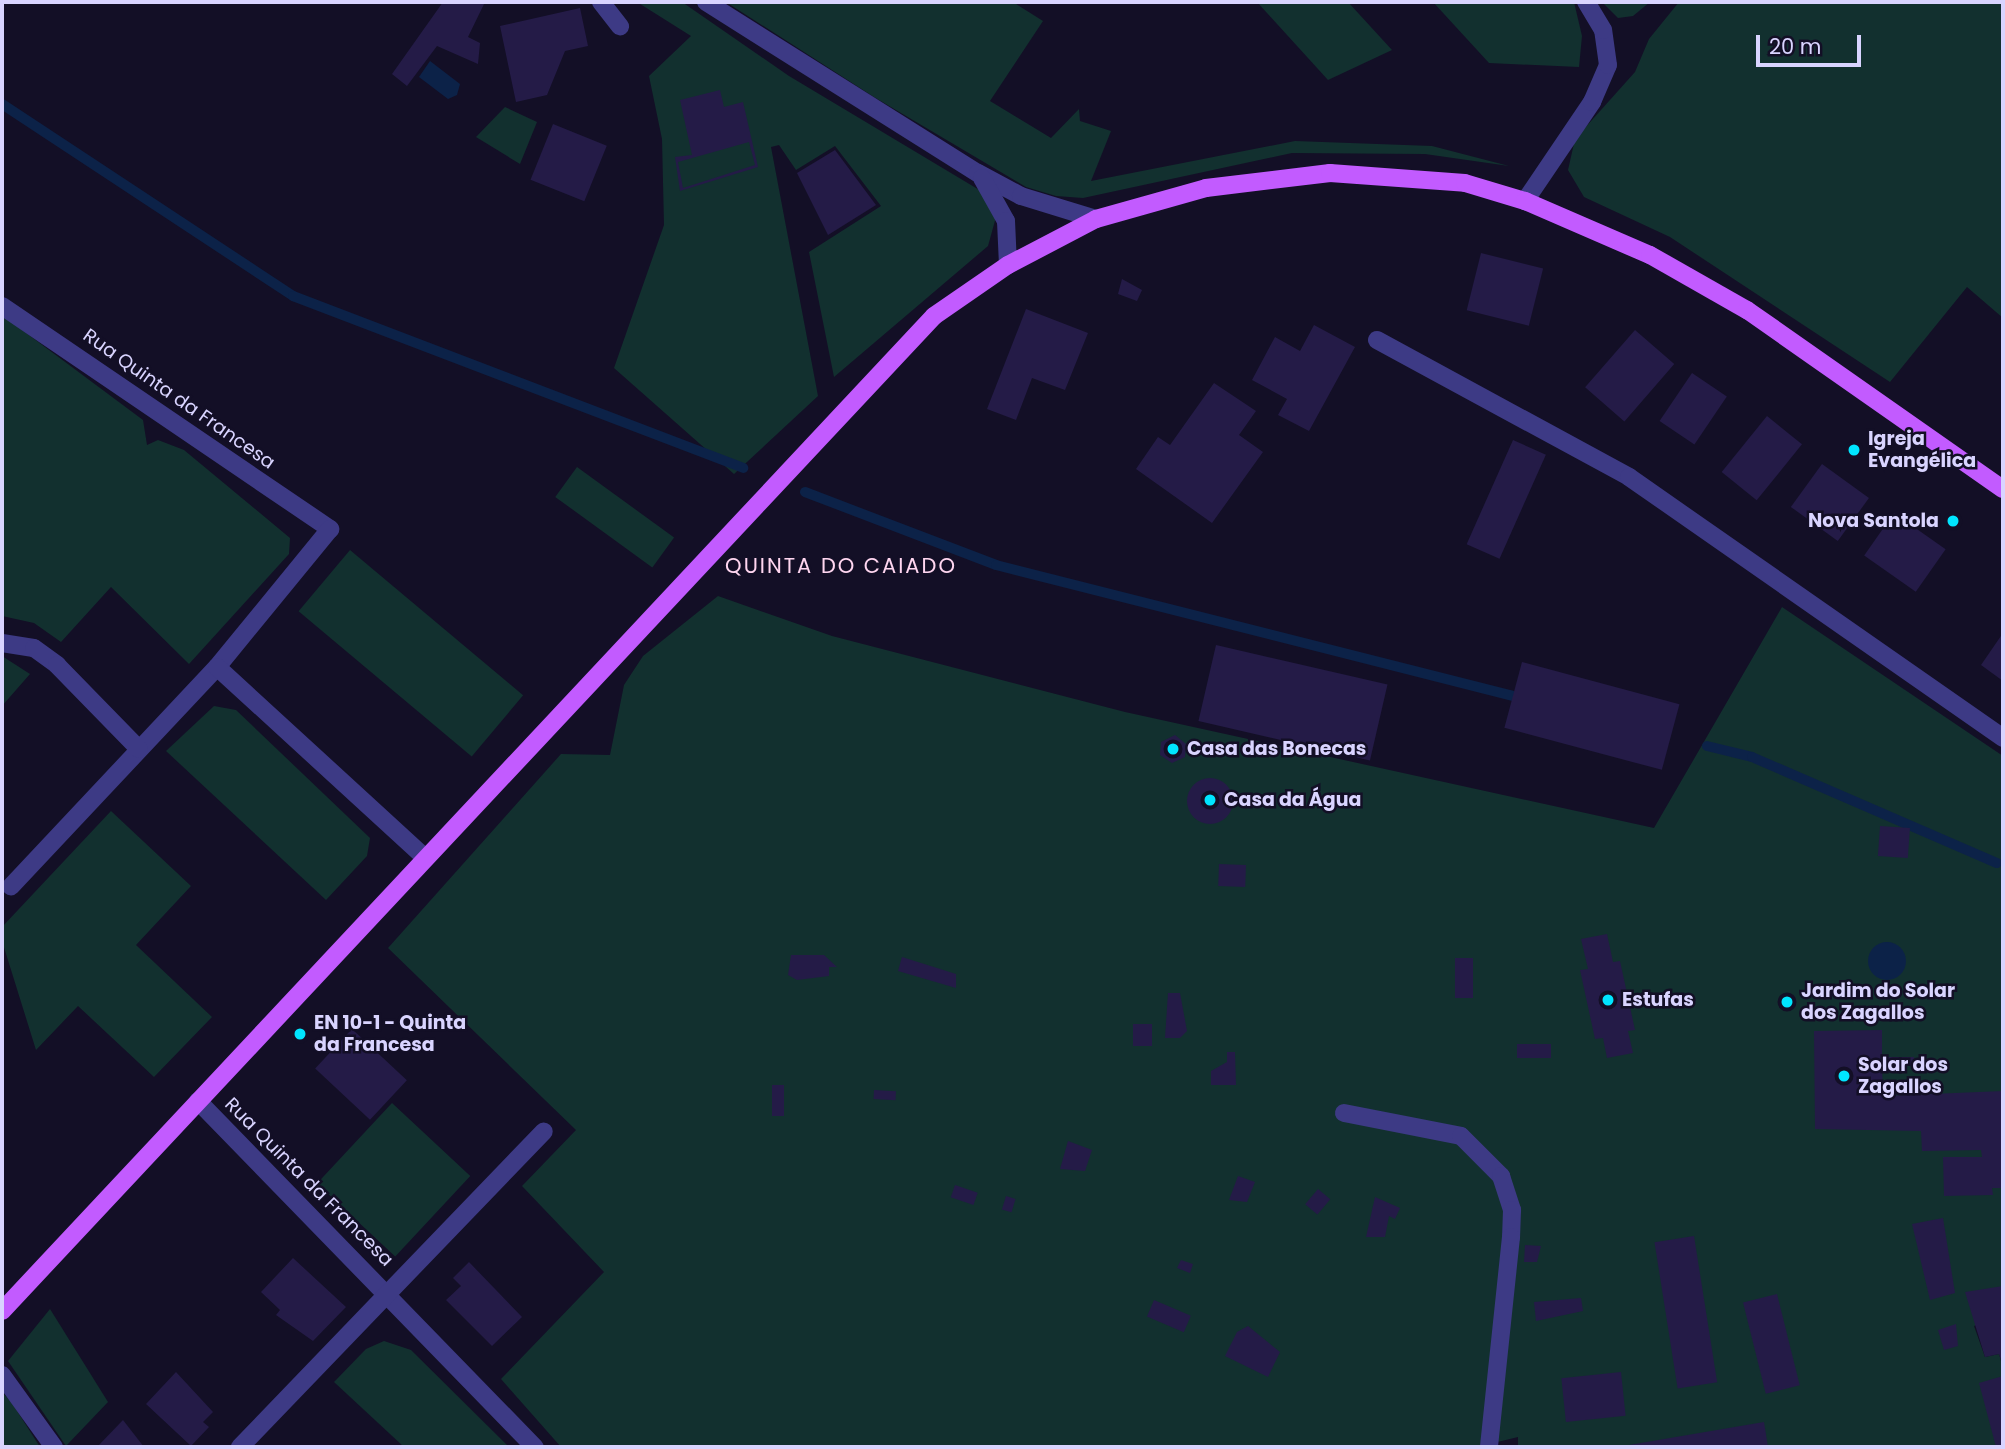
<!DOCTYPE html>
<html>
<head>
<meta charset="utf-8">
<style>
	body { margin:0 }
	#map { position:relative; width:2005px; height:1449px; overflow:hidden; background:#130f26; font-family:Poppins,sans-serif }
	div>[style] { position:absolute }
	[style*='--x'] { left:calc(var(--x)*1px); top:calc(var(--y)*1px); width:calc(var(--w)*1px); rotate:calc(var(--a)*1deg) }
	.green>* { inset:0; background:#12302f; transform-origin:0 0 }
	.water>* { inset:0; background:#0c2248 }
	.round { border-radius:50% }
	.stream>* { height:10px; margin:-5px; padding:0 5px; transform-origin:5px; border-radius:5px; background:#0c2248 }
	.building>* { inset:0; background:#241b47; transform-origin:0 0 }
	.minor>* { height:18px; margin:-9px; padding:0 9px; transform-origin:9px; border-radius:9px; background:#3d3a85 }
	.major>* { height:18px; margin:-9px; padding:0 9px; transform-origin:9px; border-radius:9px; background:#c25bff }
	.dots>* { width:19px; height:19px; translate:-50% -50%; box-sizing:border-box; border:4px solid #130f26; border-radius:50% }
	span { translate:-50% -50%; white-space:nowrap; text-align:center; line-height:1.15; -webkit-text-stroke:5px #130f26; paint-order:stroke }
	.street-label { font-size:19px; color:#d9d4ff }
	.poi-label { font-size:19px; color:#d9d4ff; font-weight:700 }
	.left { translate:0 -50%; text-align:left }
	.right { translate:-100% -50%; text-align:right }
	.neighbourhood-label { font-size:21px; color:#ffd6f0; letter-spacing:2px }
	.frame { position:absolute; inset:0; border:4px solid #d9d4ff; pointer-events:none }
	.scale { position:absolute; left:1756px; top:35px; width:105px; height:32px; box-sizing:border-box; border:4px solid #d9d4ff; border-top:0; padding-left:9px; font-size:21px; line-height:24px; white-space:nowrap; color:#d9d4ff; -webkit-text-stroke:5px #130f26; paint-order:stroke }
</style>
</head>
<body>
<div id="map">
	<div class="green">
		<i style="clip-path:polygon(637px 2px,682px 2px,789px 76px,981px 191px,996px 217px,988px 246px,834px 377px,809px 252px,881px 206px,835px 146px,796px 170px,779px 145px,771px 147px,818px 396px,734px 474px,614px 368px,664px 225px,662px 139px,649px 76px,691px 36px)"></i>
		<i style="clip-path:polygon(726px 2px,1013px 2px,1043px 21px,990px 101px,1051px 138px,1079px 109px,1080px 121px,1111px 131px,1091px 181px,1295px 141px,1432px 146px,1509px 166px,1425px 154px,1292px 153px,1083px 198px,1056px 196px,1026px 187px,874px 97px)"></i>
		<i style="clip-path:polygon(1257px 2px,1348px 2px,1392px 50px,1328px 80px)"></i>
		<i style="clip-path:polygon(1433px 2px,1574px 2px,1582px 36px,1579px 67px,1489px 63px)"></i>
		<i style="clip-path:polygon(1602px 2px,1650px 2px,1633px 16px,1618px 18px)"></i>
		<i style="clip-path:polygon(1679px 2px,2003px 2px,2003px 318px,1967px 287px,1890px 382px,1670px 237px,1584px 197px,1568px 170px,1575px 139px,1635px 72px,1649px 39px)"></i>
		<i style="clip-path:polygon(505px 107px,537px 122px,520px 164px,476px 137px)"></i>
		<i style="clip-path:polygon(2px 315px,143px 420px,147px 445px,158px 440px,184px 450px,290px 538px,289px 554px,189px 664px,111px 587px,61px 642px,34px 623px,2px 616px)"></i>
		<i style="left:577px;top:467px;width:120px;height:37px;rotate:36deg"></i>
		<i style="left:350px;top:550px;width:226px;height:80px;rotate:40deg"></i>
		<i style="clip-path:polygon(718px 596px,832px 636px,1125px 712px,1654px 828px,1782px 607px,2003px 756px,2003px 1315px,1974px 1326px,1985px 1357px,1999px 1354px,2003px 1368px,2003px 1447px,1518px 1447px,1518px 1437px,1477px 1447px,561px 1447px,501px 1379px,604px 1272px,522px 1186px,576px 1130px,388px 948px,561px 754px,610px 755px,624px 685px,643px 656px)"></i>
		<i style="clip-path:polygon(2px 656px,30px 674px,2px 706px)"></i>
		<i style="clip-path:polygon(214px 706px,236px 710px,370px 838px,367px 856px,326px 900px,166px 751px)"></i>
		<i style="clip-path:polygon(111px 811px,191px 886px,136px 945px,212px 1017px,154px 1077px,78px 1006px,36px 1050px,2px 941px,2px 927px)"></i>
		<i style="left:392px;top:1103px;width:107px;height:110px;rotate:43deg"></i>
		<i style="clip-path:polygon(50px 1309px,108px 1402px,66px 1446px,8px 1361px)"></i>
		<i style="clip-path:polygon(384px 1341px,411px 1350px,509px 1447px,404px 1447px,334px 1382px,366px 1349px)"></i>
		<i style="clip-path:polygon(2px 1392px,12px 1403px,40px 1447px,2px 1447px)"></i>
	</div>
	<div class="water">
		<i style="clip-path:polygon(430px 61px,460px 84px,457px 95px,448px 99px,419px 77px)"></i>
		<i class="round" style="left:1868px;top:942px;width:38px;height:38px"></i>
	</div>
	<div class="stream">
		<i style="--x:2;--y:104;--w:349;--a:33.4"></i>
		<i style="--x:293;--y:296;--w:482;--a:20.9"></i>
		<i style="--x:805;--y:492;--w:204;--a:20.9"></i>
		<i style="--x:996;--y:565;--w:546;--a:14.21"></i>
		<i style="--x:1707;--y:746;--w:46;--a:13.7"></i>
		<i style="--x:1752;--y:757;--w:267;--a:23.4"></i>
	</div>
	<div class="building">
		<i style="clip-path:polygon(443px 2px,485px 2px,468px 37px,480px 43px,478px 64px,437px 46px,407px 86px,392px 74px)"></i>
		<i style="clip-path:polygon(580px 8px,588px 46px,565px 51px,547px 95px,516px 102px,500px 26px)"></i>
		<i style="clip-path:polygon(evenodd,720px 90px,724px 107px,743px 102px,758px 167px,680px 191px,675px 157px,692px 155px,680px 100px,720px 90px,749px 142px,755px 165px,683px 188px,678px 162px,749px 142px)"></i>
		<i style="left:553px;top:124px;width:58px;height:60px;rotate:22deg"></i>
		<i style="clip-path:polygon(835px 150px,876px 205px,828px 235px,797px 173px)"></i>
		<i style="left:1481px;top:253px;width:64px;height:59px;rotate:14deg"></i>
		<i style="clip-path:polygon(1122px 279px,1142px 290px,1137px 301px,1118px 294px)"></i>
		<i style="clip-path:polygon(1026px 309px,1088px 333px,1065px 390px,1032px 378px,1016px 420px,987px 409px)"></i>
		<i style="clip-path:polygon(1314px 325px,1355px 347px,1309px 431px,1278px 415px,1287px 399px,1252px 380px,1275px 337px,1300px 351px)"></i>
		<i style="left:1635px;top:330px;width:52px;height:76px;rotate:41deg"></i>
		<i style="left:1692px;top:373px;width:42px;height:58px;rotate:34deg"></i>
		<i style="clip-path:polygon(1214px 383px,1256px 411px,1239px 435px,1263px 452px,1212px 523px,1136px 469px,1158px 437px,1170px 445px)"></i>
		<i style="left:1767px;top:416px;width:45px;height:72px;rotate:39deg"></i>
		<i style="left:1513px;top:440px;width:36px;height:114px;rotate:24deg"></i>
		<i style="left:1822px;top:464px;width:58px;height:53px;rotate:36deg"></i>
		<i style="left:1894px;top:513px;width:63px;height:52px;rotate:35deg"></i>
		<i style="clip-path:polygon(2003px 633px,2003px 681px,1981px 665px)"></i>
		<i style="left:1216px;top:645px;width:176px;height:78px;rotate:13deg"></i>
		<i style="left:1522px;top:662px;width:163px;height:68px;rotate:15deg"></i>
		<i style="clip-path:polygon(1175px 735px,1186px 744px,1185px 757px,1172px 763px,1160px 755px,1161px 742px)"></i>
		<i class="round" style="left:1187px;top:778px;width:46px;height:46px"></i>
		<i style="left:1880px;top:826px;width:30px;height:30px;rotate:4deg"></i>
		<i style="left:1219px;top:864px;width:27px;height:22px;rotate:2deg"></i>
		<i style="clip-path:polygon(1607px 934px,1613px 962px,1620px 961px,1635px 1030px,1628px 1031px,1633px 1053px,1607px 1058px,1603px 1038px,1595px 1039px,1580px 970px,1588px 969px,1581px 939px)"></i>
		<i style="clip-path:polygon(791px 955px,824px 955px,837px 967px,829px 967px,829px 976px,797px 980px,788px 975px)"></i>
		<i style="clip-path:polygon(902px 957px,956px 974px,956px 988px,898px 971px)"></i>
		<i style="left:1455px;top:958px;width:18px;height:40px"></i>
		<i style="clip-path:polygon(1168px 993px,1180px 993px,1187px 1031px,1180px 1038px,1165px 1038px)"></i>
		<i style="left:1152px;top:1024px;width:22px;height:19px;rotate:90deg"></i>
		<i style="left:352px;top:1029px;width:75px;height:54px;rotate:43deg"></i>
		<i style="clip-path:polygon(1882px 1030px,1882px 1057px,1914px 1057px,1914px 1066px,1882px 1066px,1883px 1096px,2003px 1091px,2003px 1188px,1992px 1188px,1993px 1195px,1944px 1196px,1943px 1157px,1982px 1157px,1981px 1150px,1922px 1151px,1921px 1131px,1815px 1129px,1814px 1031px)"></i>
		<i style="left:1517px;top:1044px;width:34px;height:14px"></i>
		<i style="clip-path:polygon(1227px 1052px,1235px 1052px,1236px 1085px,1211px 1085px,1211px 1071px,1227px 1062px)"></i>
		<i style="left:772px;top:1085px;width:12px;height:31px"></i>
		<i style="left:874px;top:1090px;width:22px;height:9px;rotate:3deg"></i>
		<i style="clip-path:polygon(1068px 1141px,1092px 1150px,1085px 1171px,1060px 1169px)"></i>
		<i style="clip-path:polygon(1238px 1176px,1255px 1182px,1247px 1202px,1229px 1200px)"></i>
		<i style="left:955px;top:1185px;width:24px;height:13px;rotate:19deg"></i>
		<i style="left:1318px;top:1189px;width:16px;height:20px;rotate:40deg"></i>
		<i style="left:1006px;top:1196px;width:10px;height:14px;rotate:17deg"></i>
		<i style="clip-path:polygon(1375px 1197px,1400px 1208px,1395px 1219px,1389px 1216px,1385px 1237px,1366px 1237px)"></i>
		<i style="clip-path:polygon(1943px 1218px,1955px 1293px,1930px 1300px,1912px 1224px)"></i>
		<i style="left:1694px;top:1236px;width:148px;height:40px;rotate:81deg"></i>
		<i style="clip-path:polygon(1525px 1245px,1541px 1246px,1537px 1262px,1524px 1262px)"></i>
		<i style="clip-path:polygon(293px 1258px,346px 1307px,313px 1341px,276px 1315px,280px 1310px,261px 1292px)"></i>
		<i style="clip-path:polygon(1181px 1260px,1193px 1264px,1190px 1273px,1177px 1268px)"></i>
		<i style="clip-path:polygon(469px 1262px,522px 1317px,492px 1346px,446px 1300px,461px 1286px,453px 1278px)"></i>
		<i style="clip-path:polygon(2003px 1286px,2003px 1366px,1999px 1354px,1985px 1357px,1965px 1292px)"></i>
		<i style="left:1777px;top:1294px;width:94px;height:35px;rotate:76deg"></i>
		<i style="clip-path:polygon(1581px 1298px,1583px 1311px,1536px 1321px,1534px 1302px)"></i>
		<i style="left:1154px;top:1300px;width:40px;height:18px;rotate:23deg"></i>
		<i style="clip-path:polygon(1956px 1324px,1958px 1346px,1944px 1350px,1938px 1330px)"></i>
		<i style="clip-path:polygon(1248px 1326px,1280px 1352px,1268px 1377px,1225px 1356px,1237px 1332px)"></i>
		<i style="clip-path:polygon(176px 1372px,213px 1412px,203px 1422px,209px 1427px,191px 1446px,146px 1404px)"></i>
		<i style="left:1621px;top:1372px;width:44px;height:60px;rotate:84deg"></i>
		<i style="clip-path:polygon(2003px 1376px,2003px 1447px,1996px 1447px,1979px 1383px)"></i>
		<i style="clip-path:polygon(123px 1420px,144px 1447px,97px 1447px)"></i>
		<i style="clip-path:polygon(1764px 1422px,1768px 1447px,1623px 1447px,1623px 1446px)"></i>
	</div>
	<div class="minor">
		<i style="--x:601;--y:2;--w:31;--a:52"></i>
		<i style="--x:706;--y:2;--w:321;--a:32.2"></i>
		<i style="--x:978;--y:173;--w:49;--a:28.1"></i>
		<i style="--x:1021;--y:196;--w:78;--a:17"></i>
		<i style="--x:982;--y:178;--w:49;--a:60.8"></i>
		<i style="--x:1006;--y:221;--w:44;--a:87.4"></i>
		<i style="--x:1525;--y:201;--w:120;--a:-55.9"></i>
		<i style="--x:1592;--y:102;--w:40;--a:-66.6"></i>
		<i style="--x:1608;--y:65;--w:35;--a:-98"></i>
		<i style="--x:1603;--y:30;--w:33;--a:-121"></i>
		<i style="--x:2;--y:306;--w:397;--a:34.2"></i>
		<i style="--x:330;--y:529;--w:178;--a:129.3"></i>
		<i style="--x:217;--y:667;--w:301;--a:133.2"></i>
		<i style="--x:1377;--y:340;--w:287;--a:28.5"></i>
		<i style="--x:1629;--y:477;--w:456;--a:34.9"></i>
		<i style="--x:2;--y:643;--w:32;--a:9"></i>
		<i style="--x:34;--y:648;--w:29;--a:36"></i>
		<i style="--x:57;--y:665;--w:117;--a:45.7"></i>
		<i style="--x:217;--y:667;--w:281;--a:42.5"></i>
		<i style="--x:198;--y:1101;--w:483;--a:45.8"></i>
		<i style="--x:1344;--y:1113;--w:119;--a:11.1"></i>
		<i style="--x:1461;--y:1136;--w:57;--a:45"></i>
		<i style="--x:1501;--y:1176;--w:36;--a:72"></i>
		<i style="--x:1512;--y:1210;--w:27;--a:92"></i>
		<i style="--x:1511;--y:1237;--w:211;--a:96"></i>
		<i style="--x:2;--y:1375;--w:89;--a:54.2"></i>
		<i style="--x:240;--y:1447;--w:438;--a:-46.1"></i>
	</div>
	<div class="major">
		<i style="--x:2;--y:1311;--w:1363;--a:-46.87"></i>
		<i style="--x:934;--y:316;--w:90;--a:-34.6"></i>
		<i style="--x:1008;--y:265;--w:99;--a:-27.6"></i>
		<i style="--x:1096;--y:219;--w:114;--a:-15.7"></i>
		<i style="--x:1206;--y:188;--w:125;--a:-6.9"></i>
		<i style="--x:1330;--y:173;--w:135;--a:4.2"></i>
		<i style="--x:1465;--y:183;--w:63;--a:16.7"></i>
		<i style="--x:1525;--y:201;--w:136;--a:23.4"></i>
		<i style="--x:1650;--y:255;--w:112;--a:29.6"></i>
		<i style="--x:1747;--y:310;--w:312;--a:35"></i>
	</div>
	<div class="dots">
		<i style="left:1854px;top:450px;background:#00e5ff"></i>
		<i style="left:1953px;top:521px;background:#00e5ff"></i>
		<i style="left:1173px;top:749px;background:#00e5ff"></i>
		<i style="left:1210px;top:800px;background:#00e5ff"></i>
		<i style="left:1608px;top:1000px;background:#00e5ff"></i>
		<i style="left:1787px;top:1002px;background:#00e5ff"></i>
		<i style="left:300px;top:1034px;background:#00e5ff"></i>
		<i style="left:1844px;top:1076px;background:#00e5ff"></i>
	</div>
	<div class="street-label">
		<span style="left:179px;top:399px;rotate:35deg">Rua Quinta da Francesa</span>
		<span style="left:309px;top:1182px;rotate:45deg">Rua Quinta da Francesa</span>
	</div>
	<div class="poi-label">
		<span class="left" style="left:1868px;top:450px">Igreja<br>Evangélica</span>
		<span class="right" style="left:1939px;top:521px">Nova Santola</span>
		<span class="left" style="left:1187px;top:749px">Casa das Bonecas</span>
		<span class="left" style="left:1224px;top:800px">Casa da Água</span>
		<span class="left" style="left:1801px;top:1002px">Jardim do Solar<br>dos Zagallos</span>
		<span class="left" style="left:1622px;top:1000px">Estufas</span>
		<span class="left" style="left:314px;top:1034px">EN 10-1 - Quinta<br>da Francesa</span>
		<span class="left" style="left:1858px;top:1076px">Solar dos<br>Zagallos</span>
	</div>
	<div class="neighbourhood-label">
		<span style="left:841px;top:566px">QUINTA DO CAIADO</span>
	</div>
	<div class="frame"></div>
	<div class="scale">20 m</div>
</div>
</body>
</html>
